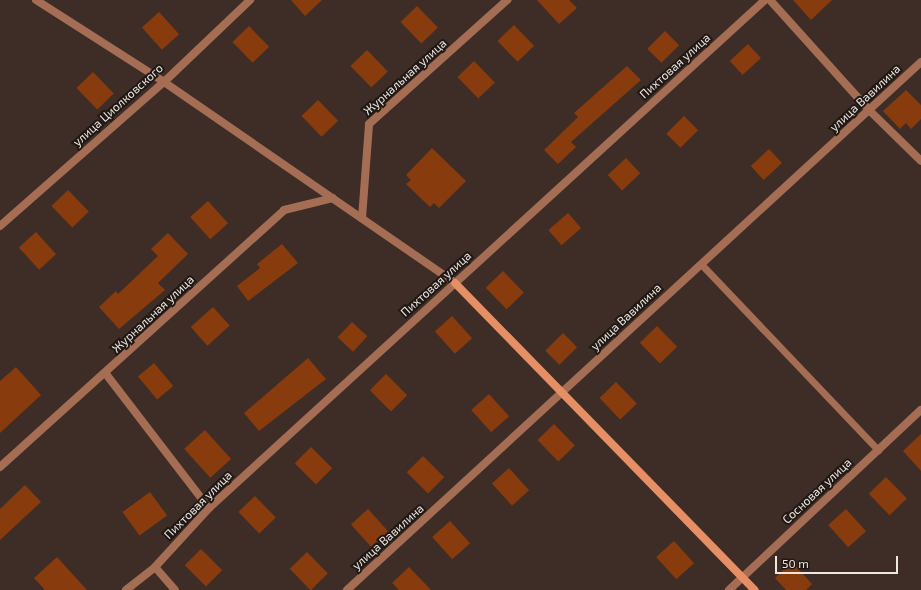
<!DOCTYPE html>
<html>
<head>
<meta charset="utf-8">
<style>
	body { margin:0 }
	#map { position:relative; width:921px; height:590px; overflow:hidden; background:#3d2d26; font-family:"Exo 2",sans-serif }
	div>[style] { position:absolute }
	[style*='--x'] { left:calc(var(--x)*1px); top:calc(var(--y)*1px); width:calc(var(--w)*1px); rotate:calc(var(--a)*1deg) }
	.building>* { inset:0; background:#883b0d; transform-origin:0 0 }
	.lane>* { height:7px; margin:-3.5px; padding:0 3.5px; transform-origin:3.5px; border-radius:3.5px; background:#a56e54 }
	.street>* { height:8px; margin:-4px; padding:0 4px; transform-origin:4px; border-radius:4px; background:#a56e54 }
	.secondary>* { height:8px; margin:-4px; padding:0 4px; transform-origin:4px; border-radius:4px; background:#e68e64 }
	span { translate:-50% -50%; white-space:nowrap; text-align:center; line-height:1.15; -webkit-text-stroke:4px #1f1814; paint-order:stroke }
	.street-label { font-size:12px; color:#f1e7e2 }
	.scale { position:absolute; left:775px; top:556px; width:123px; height:18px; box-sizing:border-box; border:2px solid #f1e7e2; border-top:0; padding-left:5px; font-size:12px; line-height:14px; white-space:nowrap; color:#f1e7e2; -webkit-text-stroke:3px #1f1814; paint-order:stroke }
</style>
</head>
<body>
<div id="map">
	<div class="building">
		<i style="clip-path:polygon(291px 0,322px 0,305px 16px)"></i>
		<i style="clip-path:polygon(537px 0,569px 0,577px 8px,559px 24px)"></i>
		<i style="clip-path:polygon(793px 0,832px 0,811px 20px)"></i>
		<i style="left:417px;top:6px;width:30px;height:23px;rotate:46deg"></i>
		<i style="left:159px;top:12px;width:30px;height:23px;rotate:48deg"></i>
		<i style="left:514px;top:25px;width:29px;height:23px;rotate:46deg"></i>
		<i style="left:249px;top:26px;width:29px;height:23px;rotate:46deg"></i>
		<i style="left:665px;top:31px;width:20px;height:25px;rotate:45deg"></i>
		<i style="left:748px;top:44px;width:19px;height:25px;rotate:47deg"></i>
		<i style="left:367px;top:50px;width:30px;height:23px;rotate:46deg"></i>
		<i style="left:474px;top:61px;width:30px;height:23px;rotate:46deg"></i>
		<i style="clip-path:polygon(627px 66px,641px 80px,571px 142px,576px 147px,558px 164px,544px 150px,578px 117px,574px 113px)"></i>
		<i style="left:93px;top:72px;width:30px;height:23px;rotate:46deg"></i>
		<i style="clip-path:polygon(906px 90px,921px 105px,921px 119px,911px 129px,906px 123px,900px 129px,883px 111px)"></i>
		<i style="left:318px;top:100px;width:29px;height:23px;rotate:46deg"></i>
		<i style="left:684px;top:116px;width:20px;height:25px;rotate:45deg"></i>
		<i style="clip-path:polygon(432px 148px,466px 181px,439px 208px,434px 203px,430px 207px,406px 184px,411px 180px,406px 175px)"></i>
		<i style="left:769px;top:149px;width:19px;height:25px;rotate:47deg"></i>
		<i style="left:626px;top:158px;width:21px;height:25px;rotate:47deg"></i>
		<i style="left:68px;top:190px;width:30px;height:23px;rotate:46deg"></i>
		<i style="left:208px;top:201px;width:30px;height:24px;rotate:48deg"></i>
		<i style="left:568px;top:213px;width:20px;height:26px;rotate:49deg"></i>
		<i style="left:36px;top:232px;width:30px;height:23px;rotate:48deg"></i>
		<i style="clip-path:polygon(168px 233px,188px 254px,158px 283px,165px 290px,119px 329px,99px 307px,116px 291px,118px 294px,158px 256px,151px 249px)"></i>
		<i style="clip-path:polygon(282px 244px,298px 263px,248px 301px,237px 286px,260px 268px,257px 264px)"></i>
		<i style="left:503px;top:271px;width:30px;height:24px;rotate:46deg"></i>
		<i style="left:213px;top:307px;width:25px;height:30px;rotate:48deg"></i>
		<i style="left:452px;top:316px;width:30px;height:23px;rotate:48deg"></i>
		<i style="left:352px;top:322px;width:21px;height:21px;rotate:43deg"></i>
		<i style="left:657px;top:326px;width:29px;height:24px;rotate:46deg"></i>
		<i style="left:563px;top:333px;width:20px;height:25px;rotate:45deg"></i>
		<i style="clip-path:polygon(308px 358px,326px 379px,259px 431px,244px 413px)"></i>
		<i style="left:154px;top:363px;width:30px;height:21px;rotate:50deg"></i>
		<i style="clip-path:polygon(16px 367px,41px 395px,0 433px,0 381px)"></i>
		<i style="left:386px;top:374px;width:30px;height:23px;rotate:45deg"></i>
		<i style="left:616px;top:382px;width:30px;height:23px;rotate:46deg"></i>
		<i style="left:489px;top:394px;width:30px;height:24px;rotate:48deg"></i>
		<i style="left:554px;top:424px;width:30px;height:23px;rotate:46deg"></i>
		<i style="left:205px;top:430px;width:39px;height:28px;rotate:48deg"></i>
		<i style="clip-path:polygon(921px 434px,921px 471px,903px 451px)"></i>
		<i style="left:311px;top:447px;width:30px;height:23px;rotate:45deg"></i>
		<i style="left:423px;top:456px;width:30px;height:23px;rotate:45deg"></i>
		<i style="left:509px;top:468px;width:30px;height:23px;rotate:48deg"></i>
		<i style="left:886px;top:477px;width:30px;height:24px;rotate:46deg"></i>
		<i style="clip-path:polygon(25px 485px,41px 502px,0 540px,0 509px)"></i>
		<i style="left:150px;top:492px;width:29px;height:34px;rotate:54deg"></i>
		<i style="left:255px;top:496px;width:30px;height:23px;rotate:46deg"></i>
		<i style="left:368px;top:509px;width:30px;height:23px;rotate:48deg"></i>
		<i style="left:846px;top:509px;width:30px;height:24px;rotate:48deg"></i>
		<i style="left:450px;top:521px;width:30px;height:24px;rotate:48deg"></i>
		<i style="left:674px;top:541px;width:30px;height:24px;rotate:48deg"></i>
		<i style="left:201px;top:549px;width:30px;height:23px;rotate:45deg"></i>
		<i style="left:307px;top:552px;width:30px;height:24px;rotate:46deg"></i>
		<i style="clip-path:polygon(57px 557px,87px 590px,45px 590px,34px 578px)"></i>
		<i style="clip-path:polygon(792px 562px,812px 584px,806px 590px,786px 590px,775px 578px)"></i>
		<i style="clip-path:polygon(409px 567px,431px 590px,399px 590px,392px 583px)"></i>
	</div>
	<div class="lane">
		<i style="--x:701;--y:264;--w:257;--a:46.4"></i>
	</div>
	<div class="street">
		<i style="--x:36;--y:0;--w:152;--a:32.6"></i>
		<i style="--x:164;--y:82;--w:354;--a:34.6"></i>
		<i style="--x:770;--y:0;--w:149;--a:48"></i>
		<i style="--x:870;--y:111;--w:71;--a:44.4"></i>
		<i style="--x:362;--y:218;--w:94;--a:-85.7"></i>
		<i style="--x:369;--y:124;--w:186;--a:-41.9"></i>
		<i style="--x:0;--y:226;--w:218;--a:-41.3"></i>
		<i style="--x:164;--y:82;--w:119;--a:-43.6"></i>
		<i style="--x:106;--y:374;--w:169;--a:52.5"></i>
		<i style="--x:0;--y:467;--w:383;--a:-42.1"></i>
		<i style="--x:284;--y:210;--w:50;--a:-13.8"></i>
		<i style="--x:155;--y:567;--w:30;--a:49"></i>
		<i style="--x:126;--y:590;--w:37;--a:-38"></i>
		<i style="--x:155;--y:567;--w:80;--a:-47.5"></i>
		<i style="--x:209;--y:508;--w:753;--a:-42.42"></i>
		<i style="--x:347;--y:590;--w:780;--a:-42.61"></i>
		<i style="--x:729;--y:590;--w:263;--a:-43.2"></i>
	</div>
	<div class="secondary">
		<i style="--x:455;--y:283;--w:429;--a:45.7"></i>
	</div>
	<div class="street-label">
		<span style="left:675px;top:66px;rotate:-42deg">Пихтовая улица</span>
		<span style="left:405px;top:77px;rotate:-42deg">Журнальная улица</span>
		<span style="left:865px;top:98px;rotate:-43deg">улица Вавилина</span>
		<span style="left:118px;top:105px;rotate:-42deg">улица Циолковского</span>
		<span style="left:436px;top:284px;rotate:-42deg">Пихтовая улица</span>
		<span style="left:153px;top:314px;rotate:-43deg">Журнальная улица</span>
		<span style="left:626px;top:317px;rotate:-43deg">улица Вавилина</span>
		<span style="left:817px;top:491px;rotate:-43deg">Сосновая улица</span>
		<span style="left:198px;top:505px;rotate:-45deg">Пихтовая улица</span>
		<span style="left:388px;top:537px;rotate:-42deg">улица Вавилина</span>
	</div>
	<div class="scale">50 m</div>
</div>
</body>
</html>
